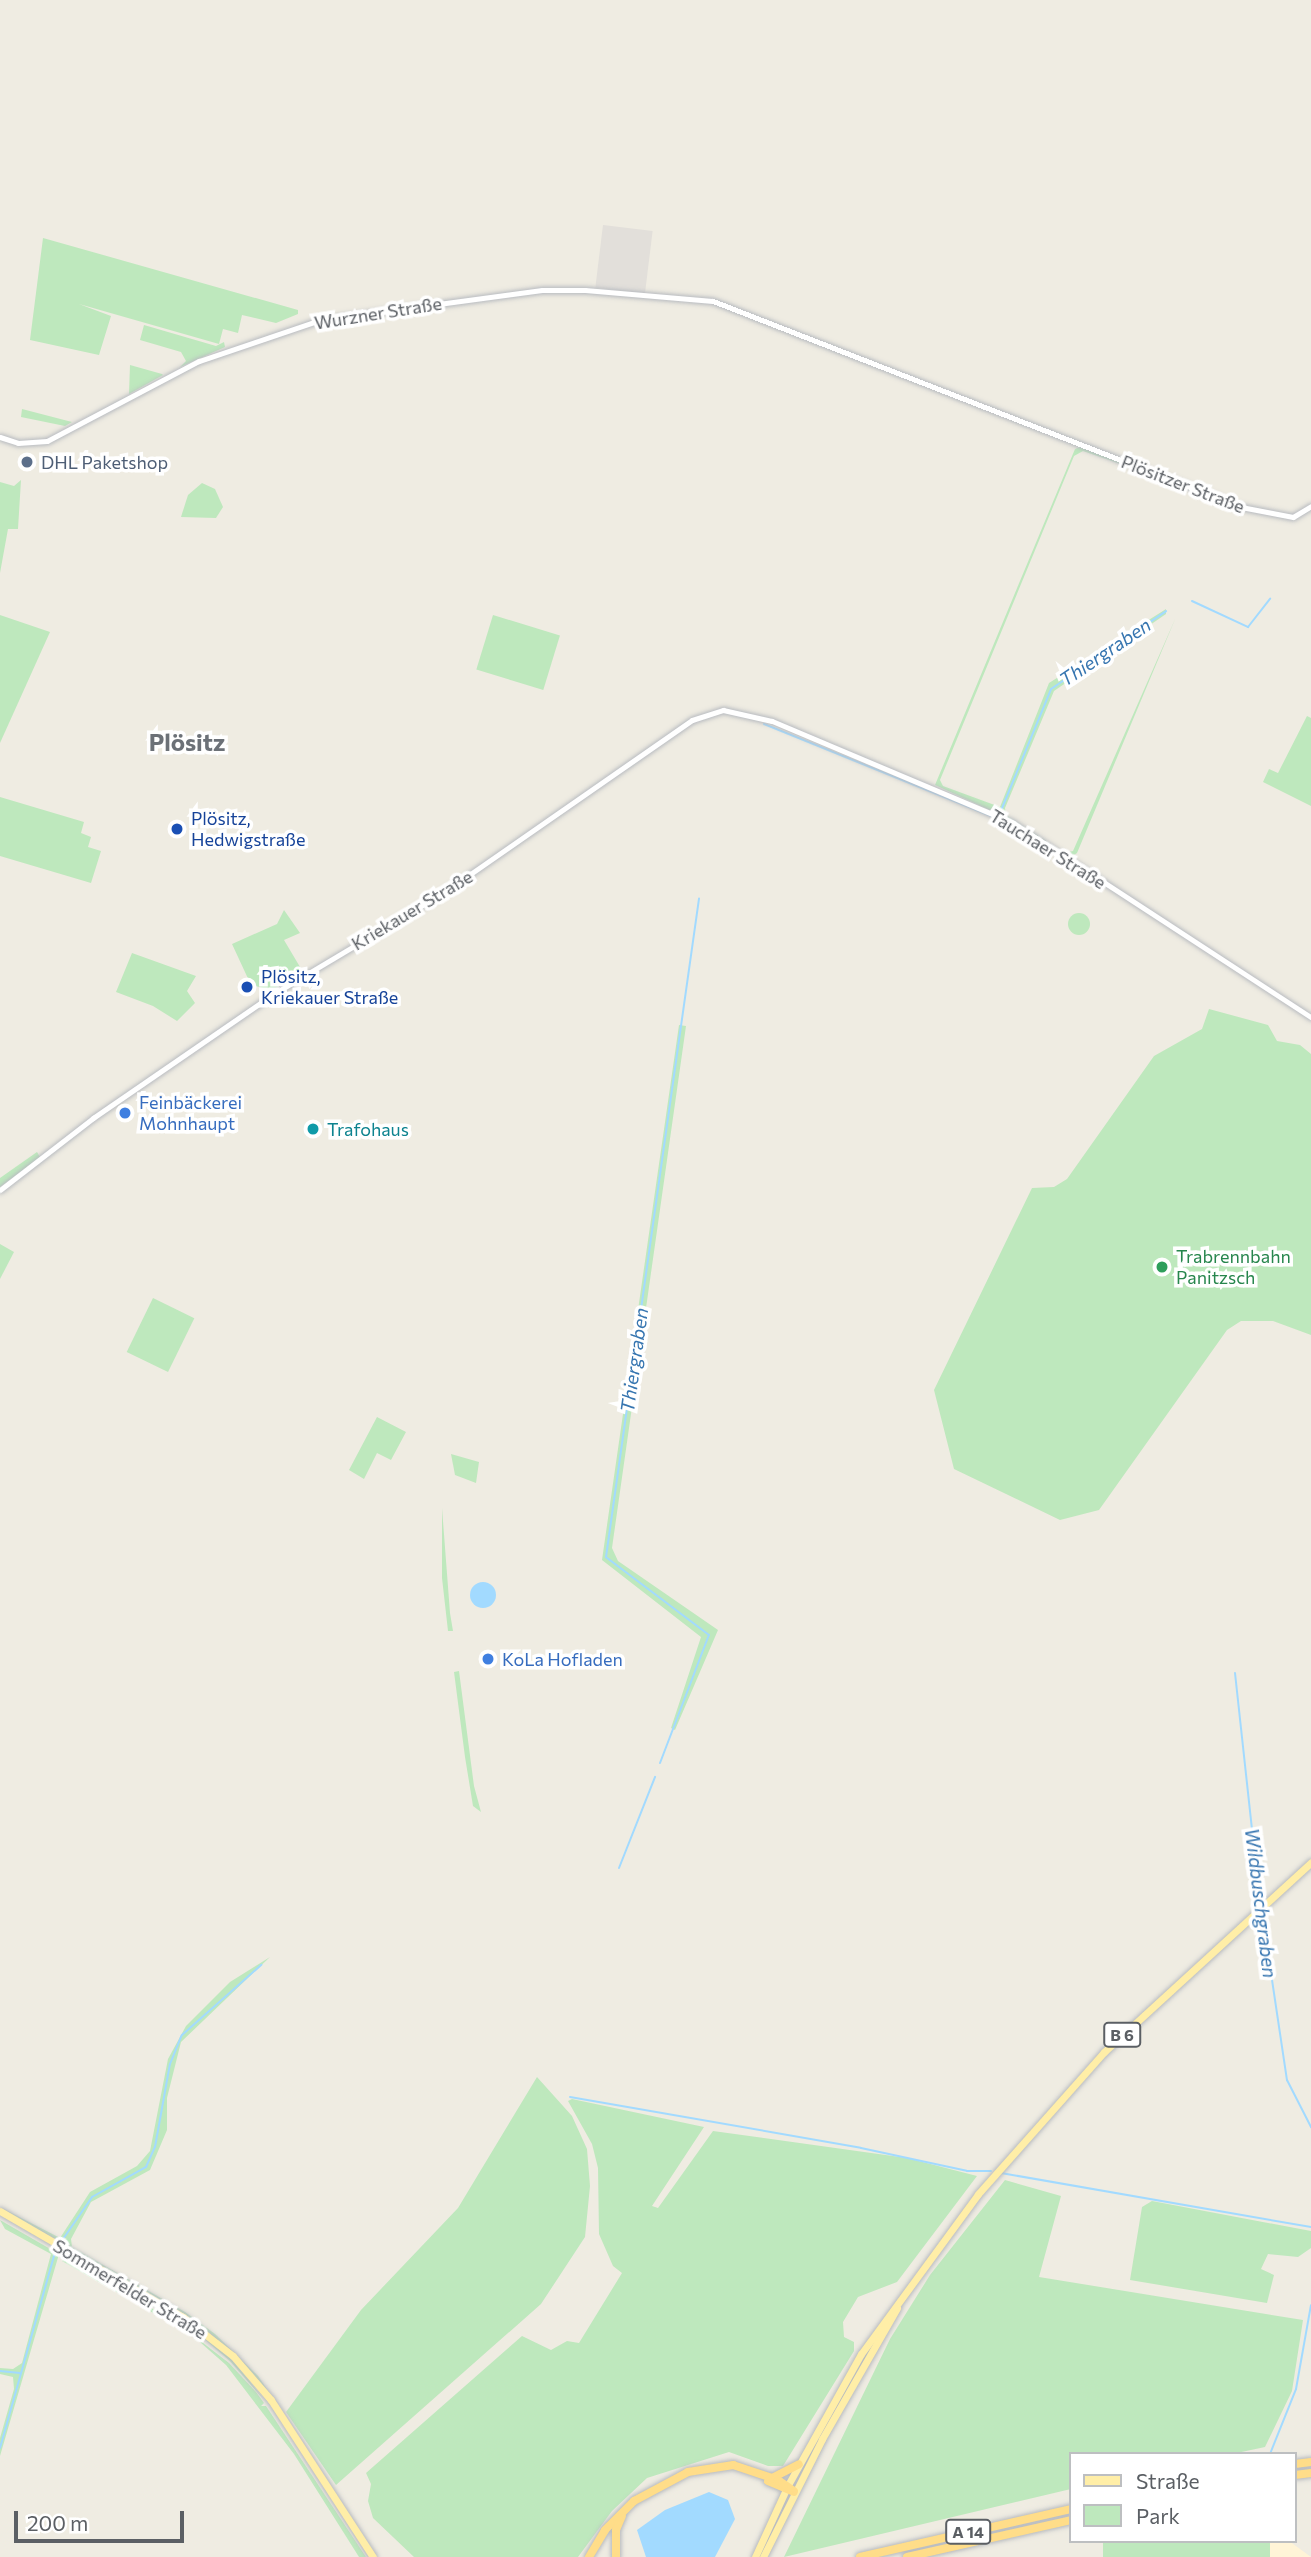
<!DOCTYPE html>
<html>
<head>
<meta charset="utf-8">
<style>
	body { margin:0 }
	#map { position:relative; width:1311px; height:2557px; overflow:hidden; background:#efece2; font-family:Commissioner,sans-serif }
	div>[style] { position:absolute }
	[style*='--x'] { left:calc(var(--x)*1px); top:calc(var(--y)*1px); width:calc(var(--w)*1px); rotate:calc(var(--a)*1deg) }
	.commercial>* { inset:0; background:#fff4d7 }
	.industrial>* { inset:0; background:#e2dfda; transform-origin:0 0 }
	.green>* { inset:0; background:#bee8bd; transform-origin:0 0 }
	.round { border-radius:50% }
	.water>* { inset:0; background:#a2daff }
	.stream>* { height:2px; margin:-1px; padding:0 1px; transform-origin:1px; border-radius:1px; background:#a2daff }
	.roads { filter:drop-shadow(0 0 2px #b8bbc0) drop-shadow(0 0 2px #b8bbc0) }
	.minor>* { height:5px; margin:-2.5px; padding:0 2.5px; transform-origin:2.5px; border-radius:2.5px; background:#fff }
	.major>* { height:7px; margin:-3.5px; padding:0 3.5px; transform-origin:3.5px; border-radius:3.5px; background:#ffeea7 }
	.highway>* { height:8px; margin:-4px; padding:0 4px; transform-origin:4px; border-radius:4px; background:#ffdd89 }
	.dots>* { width:19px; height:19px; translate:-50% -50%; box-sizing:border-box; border:4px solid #fff; border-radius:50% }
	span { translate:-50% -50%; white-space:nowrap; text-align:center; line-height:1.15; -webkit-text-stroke:7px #fff; paint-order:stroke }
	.shield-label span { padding:2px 5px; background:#fff; border:2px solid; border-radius:5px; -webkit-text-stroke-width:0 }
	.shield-label { font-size:16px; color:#5b5f64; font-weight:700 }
	.street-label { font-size:18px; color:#5b5f64 }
	.service-label { font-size:18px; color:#4e5e75 }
	.left { translate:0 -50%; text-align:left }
	.transit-label { font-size:18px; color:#164399 }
	.shop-label { font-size:18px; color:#366cbe }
	.culture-label { font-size:18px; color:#0d838f }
	.leisure-label { font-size:18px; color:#27864d }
	.water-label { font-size:19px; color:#3675b0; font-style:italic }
	.district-label { font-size:24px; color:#6c7177; font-weight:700 }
	.legend { position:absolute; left:1069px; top:2452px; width:228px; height:91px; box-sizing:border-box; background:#fff; border:2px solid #bdbfc1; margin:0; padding:9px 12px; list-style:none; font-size:21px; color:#5b5f64 }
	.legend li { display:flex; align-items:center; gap:14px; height:35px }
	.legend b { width:35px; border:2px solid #bdbfc1 }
	.scale { position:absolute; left:14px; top:2511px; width:170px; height:32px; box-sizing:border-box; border:4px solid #5b5f64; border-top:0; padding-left:9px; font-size:21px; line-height:24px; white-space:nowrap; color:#5b5f64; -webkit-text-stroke:5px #fff; paint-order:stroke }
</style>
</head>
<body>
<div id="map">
	<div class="commercial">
		<i style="clip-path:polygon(1270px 2541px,1289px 2541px,1311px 2557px,1261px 2557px)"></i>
	</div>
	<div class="industrial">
		<i style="left:603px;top:225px;width:50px;height:63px;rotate:7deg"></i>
	</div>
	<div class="green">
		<i style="clip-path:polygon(43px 238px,298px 310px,298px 314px,276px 323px,242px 315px,238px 333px,223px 329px,219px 344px,79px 304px,111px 316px,99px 355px,30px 340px)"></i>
		<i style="clip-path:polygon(144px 325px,216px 346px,224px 342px,225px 347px,180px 367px,186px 361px,181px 352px,140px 340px)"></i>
		<i style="clip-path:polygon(130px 365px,162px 374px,163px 375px,129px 394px)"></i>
		<i style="clip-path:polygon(22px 409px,72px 422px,65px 426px,21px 417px)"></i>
		<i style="clip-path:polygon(1080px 447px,1138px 470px,1083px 451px,1074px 456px,940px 780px,943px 786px,1000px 807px,1049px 683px,1166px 609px,1166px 614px,1054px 691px,1005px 808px,1006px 815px,1065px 853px,1073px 851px,1176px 617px,1077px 853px,1071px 857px,1014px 821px,935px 785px,1075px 449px)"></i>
		<i style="clip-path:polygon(21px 480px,18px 529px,8px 529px,0 573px,0 482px,14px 486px)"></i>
		<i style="clip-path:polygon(202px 483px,215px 489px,223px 507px,216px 518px,181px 517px,188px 495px)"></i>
		<i style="clip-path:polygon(0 615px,50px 632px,0 743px)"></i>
		<i style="left:493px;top:615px;width:70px;height:57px;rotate:17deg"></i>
		<i style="clip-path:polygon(1307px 716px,1311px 718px,1311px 806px,1263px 782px,1269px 769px,1278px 773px)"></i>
		<i style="clip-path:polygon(0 797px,84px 822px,81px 833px,91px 837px,88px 847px,101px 851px,91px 883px,0 856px)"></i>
		<i style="clip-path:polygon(284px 910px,300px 933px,284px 940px,303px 972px,272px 990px,251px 985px,232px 944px,277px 924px)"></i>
		<i class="round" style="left:1068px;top:913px;width:22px;height:22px"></i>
		<i style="clip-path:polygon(132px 953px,196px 976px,187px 991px,195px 1003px,177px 1021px,153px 1006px,116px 992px)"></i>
		<i style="clip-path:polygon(1209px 1009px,1268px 1025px,1277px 1041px,1300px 1045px,1311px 1054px,1311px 1335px,1273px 1321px,1241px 1321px,1227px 1330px,1099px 1510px,1060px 1520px,954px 1469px,934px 1390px,1032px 1188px,1054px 1187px,1067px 1179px,1154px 1056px,1202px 1029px)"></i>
		<i style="clip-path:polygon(679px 1025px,686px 1026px,612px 1548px,618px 1561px,718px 1630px,675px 1730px,671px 1728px,701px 1637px,602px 1560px)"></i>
		<i style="clip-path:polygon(37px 1152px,40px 1157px,0 1187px,0 1178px)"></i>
		<i style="clip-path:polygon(0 1244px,14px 1252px,0 1279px)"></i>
		<i style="left:153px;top:1298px;width:46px;height:60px;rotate:26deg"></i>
		<i style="clip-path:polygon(377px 1417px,406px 1432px,391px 1460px,377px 1453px,364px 1479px,349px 1470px)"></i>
		<i style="clip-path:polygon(451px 1454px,479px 1462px,476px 1483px,455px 1475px)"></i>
		<i style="clip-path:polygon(442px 1508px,450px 1613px,453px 1631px,448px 1631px,442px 1578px)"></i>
		<i style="clip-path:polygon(459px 1671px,474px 1786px,481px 1812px,473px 1806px,465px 1757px,454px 1672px)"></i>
		<i style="clip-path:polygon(270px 1957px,181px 2042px,167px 2098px,167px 2130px,150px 2170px,91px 2202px,71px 2239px,72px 2247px,185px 2312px,215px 2334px,258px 2376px,279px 2407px,234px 2354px,198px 2324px,0 2207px,60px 2238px,90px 2192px,137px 2166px,150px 2151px,168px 2059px,186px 2026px,230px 1982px)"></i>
		<i style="clip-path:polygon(537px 2077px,572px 2116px,587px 2149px,590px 2186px,585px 2237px,541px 2304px,336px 2485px,286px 2412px,361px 2310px,458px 2208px)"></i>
		<i style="clip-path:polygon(572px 2099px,704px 2127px,652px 2206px,658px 2208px,713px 2131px,907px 2158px,977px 2176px,897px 2282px,858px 2297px,843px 2322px,844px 2337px,854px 2342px,854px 2351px,783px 2466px,768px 2466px,729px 2452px,647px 2478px,612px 2511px,578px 2557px,414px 2557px,373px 2518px,368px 2501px,371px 2484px,366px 2473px,522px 2336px,551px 2350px,567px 2341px,579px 2343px,622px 2273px,613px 2266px,599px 2234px,598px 2168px,592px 2144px,568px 2101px)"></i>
		<i style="clip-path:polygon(1005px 2180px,1061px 2196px,1039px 2277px,1303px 2320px,1292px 2391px,1265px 2447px,1232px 2454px,1071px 2454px,1071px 2489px,784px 2557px,890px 2339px,930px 2275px)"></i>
		<i style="clip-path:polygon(1152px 2201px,1311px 2231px,1311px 2248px,1298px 2257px,1268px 2254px,1261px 2269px,1274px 2275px,1267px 2303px,1130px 2280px,1142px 2207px)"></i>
		<i style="clip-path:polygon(0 2220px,59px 2254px,0 2456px,0 2438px,14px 2389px,13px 2377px,0 2374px,0 2368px,13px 2369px,22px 2363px,51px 2254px,5px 2229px)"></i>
		<i style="clip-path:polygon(66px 2255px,181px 2319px,231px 2358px,265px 2401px,230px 2361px,195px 2331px)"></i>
		<i style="clip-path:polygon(65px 2258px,176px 2322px,229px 2363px,256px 2392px,264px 2403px,261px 2406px,266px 2406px,366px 2557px,359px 2557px,294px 2454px,226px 2365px,192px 2335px,62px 2261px)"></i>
		<i style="left:1103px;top:2541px;width:167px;height:18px"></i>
	</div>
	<div class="water">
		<i class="round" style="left:470px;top:1582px;width:26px;height:26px"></i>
		<i style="clip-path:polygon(709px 2492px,728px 2500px,735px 2519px,715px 2557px,646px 2557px,637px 2530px,665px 2510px)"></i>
	</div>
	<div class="stream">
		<i style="--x:1192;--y:601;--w:62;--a:24.9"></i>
		<i style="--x:1248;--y:627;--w:36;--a:-52"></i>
		<i style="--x:764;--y:724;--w:253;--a:22.1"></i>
		<i style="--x:1000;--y:813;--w:134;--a:-67.6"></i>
		<i style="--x:1051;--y:689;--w:139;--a:-34.1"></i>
		<i style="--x:1235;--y:1673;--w:232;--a:83.8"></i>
		<i style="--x:660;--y:1763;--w:137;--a:-69.1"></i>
		<i style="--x:709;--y:1635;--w:129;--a:-142.9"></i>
		<i style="--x:606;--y:1557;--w:665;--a:-81.96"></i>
		<i style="--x:619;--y:1868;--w:98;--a:-68.4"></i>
		<i style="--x:1262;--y:1913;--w:169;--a:81.5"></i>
		<i style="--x:1287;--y:2080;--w:53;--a:62.9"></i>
		<i style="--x:570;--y:2097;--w:295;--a:9.9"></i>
		<i style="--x:861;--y:2148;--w:108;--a:12.2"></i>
		<i style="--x:967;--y:2171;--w:24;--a:0"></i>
		<i style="--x:1001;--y:2173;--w:315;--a:9.9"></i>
		<i style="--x:61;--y:2242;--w:55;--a:-55.4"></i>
		<i style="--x:92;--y:2197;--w:62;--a:-29.1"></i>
		<i style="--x:146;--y:2167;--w:22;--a:-66"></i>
		<i style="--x:155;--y:2147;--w:84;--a:-79.8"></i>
		<i style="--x:170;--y:2064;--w:31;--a:-68"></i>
		<i style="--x:182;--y:2035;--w:106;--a:-41.5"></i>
		<i style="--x:0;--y:2371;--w:20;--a:6"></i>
		<i style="--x:0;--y:2448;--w:204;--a:-74.3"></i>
		<i style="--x:1270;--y:2454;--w:70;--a:-68.2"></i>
		<i style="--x:1296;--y:2389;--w:85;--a:-79.9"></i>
	</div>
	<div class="roads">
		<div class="minor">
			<i style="--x:0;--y:437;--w:19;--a:18"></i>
			<i style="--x:18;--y:443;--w:29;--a:-4"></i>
			<i style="--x:47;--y:441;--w:172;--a:-27.8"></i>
			<i style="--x:199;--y:361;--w:128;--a:-18.7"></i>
			<i style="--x:320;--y:320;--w:224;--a:-7.7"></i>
			<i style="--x:542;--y:290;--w:43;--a:0"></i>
			<i style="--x:585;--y:290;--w:128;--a:4.9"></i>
			<i style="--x:713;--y:301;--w:567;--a:21.31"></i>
			<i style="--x:1241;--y:507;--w:53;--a:10.9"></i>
			<i style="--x:1293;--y:517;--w:21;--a:-31"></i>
			<i style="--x:0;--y:1190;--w:118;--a:-37.7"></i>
			<i style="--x:93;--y:1118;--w:221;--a:-34.5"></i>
			<i style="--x:275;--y:993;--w:196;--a:-30.8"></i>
			<i style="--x:443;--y:893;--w:303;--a:-34.8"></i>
			<i style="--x:692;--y:720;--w:33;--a:-18"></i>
			<i style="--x:723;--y:710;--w:50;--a:12.7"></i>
			<i style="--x:772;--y:721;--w:262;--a:22.9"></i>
			<i style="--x:1013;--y:823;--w:356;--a:33.1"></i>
		</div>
		<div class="major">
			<i style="--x:0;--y:2211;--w:211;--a:30.1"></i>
			<i style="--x:183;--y:2317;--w:63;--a:38"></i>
			<i style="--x:233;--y:2356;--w:58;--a:49.2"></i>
			<i style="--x:271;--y:2400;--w:187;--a:57"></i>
			<i style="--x:755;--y:2557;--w:79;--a:-65.4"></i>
			<i style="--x:788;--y:2485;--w:150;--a:-60.9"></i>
			<i style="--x:861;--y:2354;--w:198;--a:-53.8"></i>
			<i style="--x:978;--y:2194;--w:190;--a:-48.4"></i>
			<i style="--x:1104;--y:2052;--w:281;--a:-42.5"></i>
			<i style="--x:763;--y:2557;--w:132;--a:-63.4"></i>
			<i style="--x:822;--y:2439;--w:151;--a:-60.2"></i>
		</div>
		<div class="highway">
			<i style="--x:1295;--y:2464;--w:16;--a:-7"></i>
			<i style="--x:1295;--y:2475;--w:16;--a:-7"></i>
			<i style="--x:772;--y:2478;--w:30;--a:-27"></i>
			<i style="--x:768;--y:2481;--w:28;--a:23"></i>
			<i style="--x:589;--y:2557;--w:31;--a:-59"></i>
			<i style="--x:605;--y:2530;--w:41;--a:-45"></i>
			<i style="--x:634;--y:2501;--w:61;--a:-28.2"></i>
			<i style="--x:688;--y:2472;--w:46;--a:-8.8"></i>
			<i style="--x:733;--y:2465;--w:47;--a:18.4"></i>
			<i style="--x:778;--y:2480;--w:19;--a:35"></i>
			<i style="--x:616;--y:2557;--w:27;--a:-90"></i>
			<i style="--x:616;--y:2530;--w:15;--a:-67"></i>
			<i style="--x:860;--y:2557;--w:216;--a:-12.8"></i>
			<i style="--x:907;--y:2557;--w:168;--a:-12.7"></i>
		</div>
	</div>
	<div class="dots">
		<i style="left:27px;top:462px;background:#5c6f8a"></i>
		<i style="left:177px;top:829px;background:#1a4fb4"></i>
		<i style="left:247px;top:987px;background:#1a4fb4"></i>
		<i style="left:125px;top:1113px;background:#3f7fe0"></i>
		<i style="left:313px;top:1129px;background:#0f9aa8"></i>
		<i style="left:1162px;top:1267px;background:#2e9e5b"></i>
		<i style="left:488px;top:1659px;background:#3f7fe0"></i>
	</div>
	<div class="shield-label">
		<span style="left:1122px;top:2035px">B 6</span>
		<span style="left:968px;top:2532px">A 14</span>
	</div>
	<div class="street-label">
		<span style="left:378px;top:313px;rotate:-9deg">Wurzner Straße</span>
		<span style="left:1183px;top:484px;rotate:21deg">Plösitzer Straße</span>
		<span style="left:1048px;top:849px;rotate:32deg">Tauchaer Straße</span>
		<span style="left:412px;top:910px;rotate:-31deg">Kriekauer Straße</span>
		<span style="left:130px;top:2289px;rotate:31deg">Sommerfelder Straße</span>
	</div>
	<div class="service-label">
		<span class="left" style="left:41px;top:462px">DHL Paketshop</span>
	</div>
	<div class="transit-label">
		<span class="left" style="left:191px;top:829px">Plösitz,<br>Hedwigstraße</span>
		<span class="left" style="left:261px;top:987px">Plösitz,<br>Kriekauer Straße</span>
	</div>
	<div class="shop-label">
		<span class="left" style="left:139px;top:1113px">Feinbäckerei<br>Mohnhaupt</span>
		<span class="left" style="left:502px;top:1659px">KoLa Hofladen</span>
	</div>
	<div class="culture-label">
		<span class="left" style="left:327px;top:1129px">Trafohaus</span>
	</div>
	<div class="leisure-label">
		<span class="left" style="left:1176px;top:1267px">Trabrennbahn<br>Panitzsch</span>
	</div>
	<div class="water-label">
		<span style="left:1105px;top:652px;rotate:-34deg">Thiergraben</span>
		<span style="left:634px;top:1360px;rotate:-82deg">Thiergraben</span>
		<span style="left:1261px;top:1903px;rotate:83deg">Wildbuschgraben</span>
	</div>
	<div class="district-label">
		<span style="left:187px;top:742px">Plösitz</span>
	</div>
	<ul class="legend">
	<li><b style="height:9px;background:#ffeea7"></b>Straße</li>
	<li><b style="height:19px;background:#bee8bd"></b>Park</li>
	</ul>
	<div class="scale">200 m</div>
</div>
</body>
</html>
